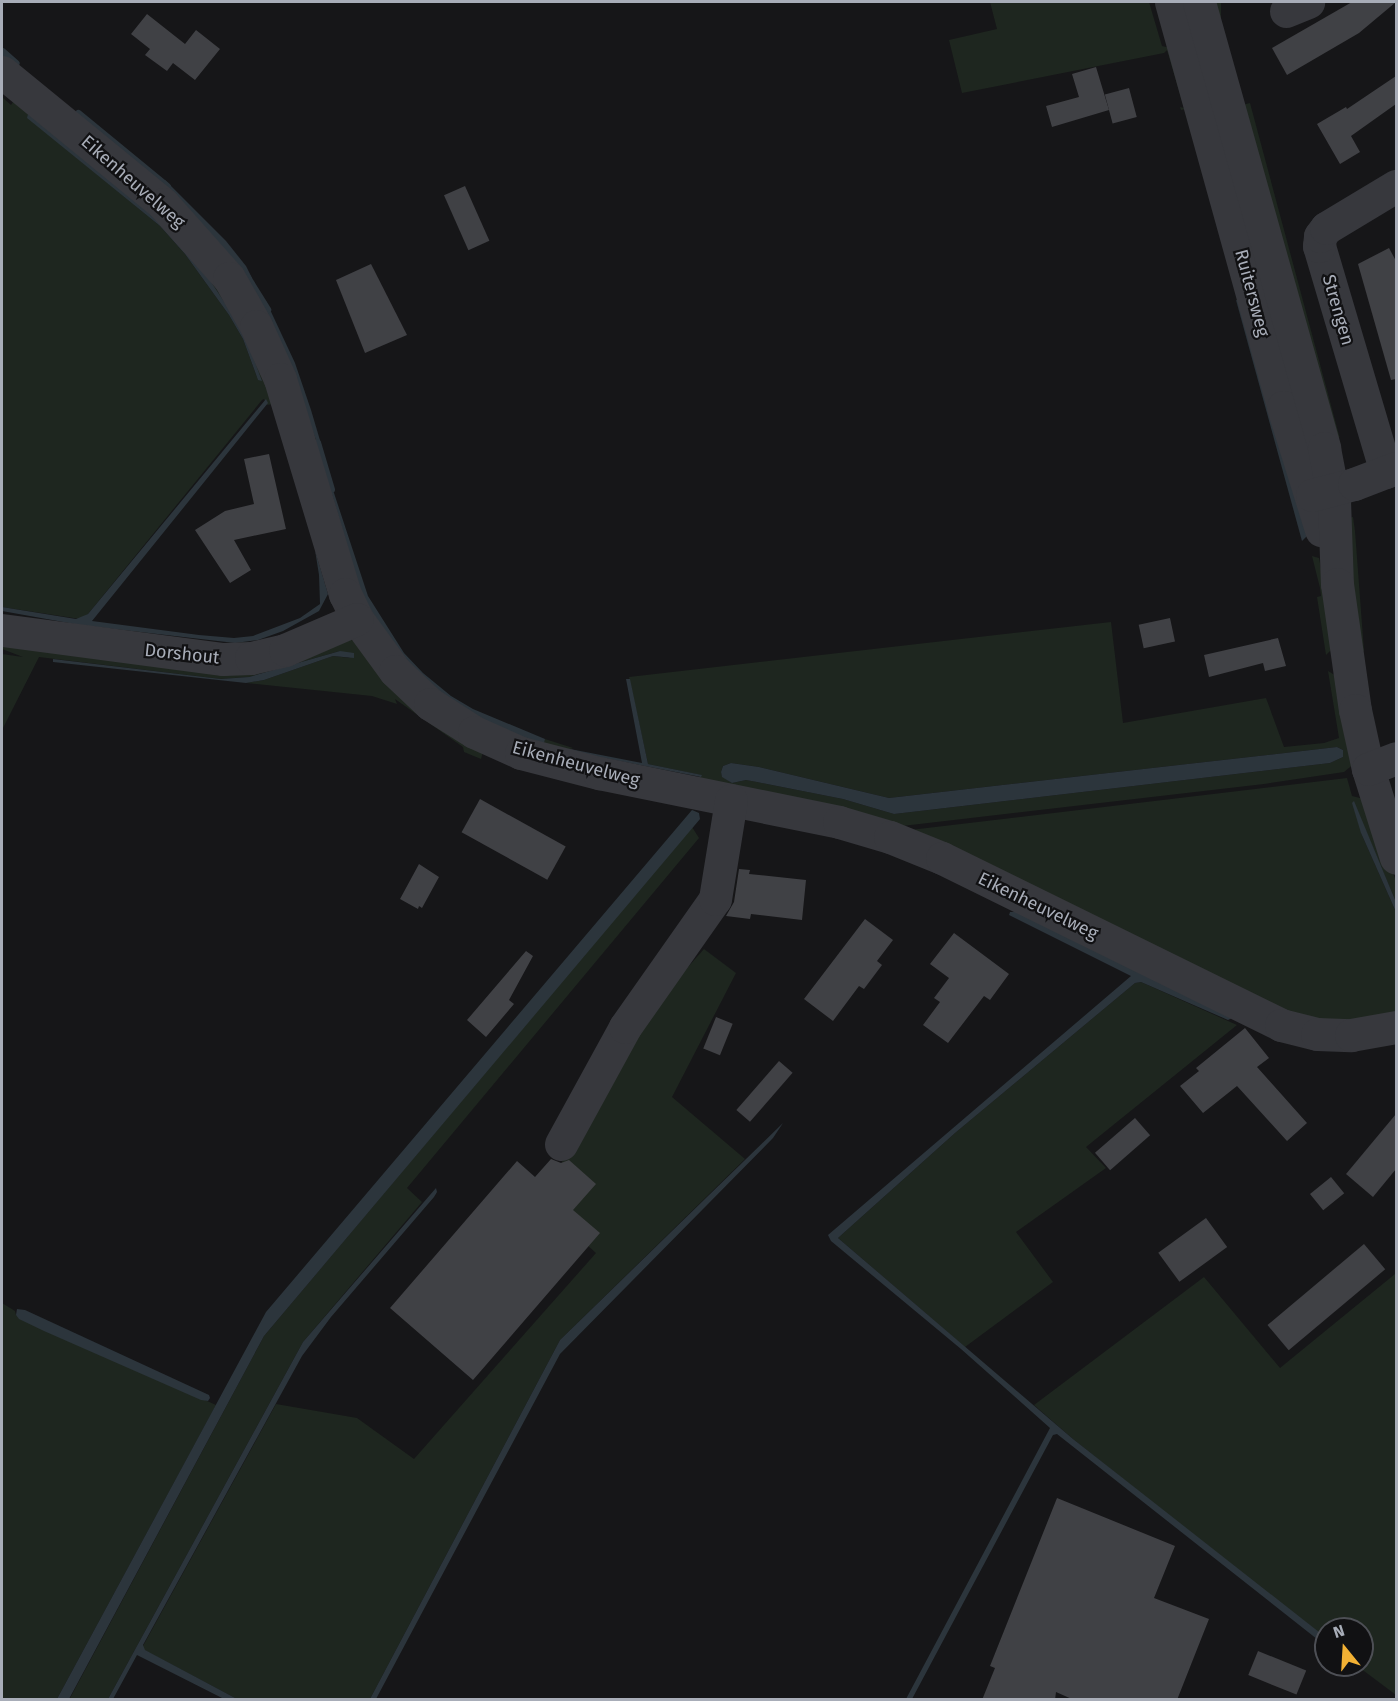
<!DOCTYPE html>
<html>
<head>
<meta charset="utf-8">
<style>
	body { margin:0 }
	#map { position:relative; width:1398px; height:1701px; overflow:hidden; background:#161618; font-family:"Fira Sans",sans-serif }
	div>[style] { position:absolute }
	[style*='--x'] { left:calc(var(--x)*1px); top:calc(var(--y)*1px); width:calc(var(--w)*1px); rotate:calc(var(--a)*1deg) }
	.green>* { inset:0; background:#1e261f; transform-origin:0 0 }
	.water>* { inset:0; background:#2c353c }
	.stream>* { height:7px; margin:-3.5px; padding:0 3.5px; transform-origin:3.5px; border-radius:3.5px; background:#2c353c }
	.building>* { inset:0; background:#404145; transform-origin:0 0 }
	.minor>* { height:33px; margin:-16.5px; padding:0 16.5px; transform-origin:16.5px; border-radius:16.5px; background:#37383d }
	span { translate:-50% -50%; white-space:nowrap; text-align:center; line-height:1.15; -webkit-text-stroke:4.5px #111113; paint-order:stroke }
	.street-label { font-size:18px; color:#a8adb8 }
	.frame { position:absolute; inset:0; border:3px solid #a8adb8; pointer-events:none }
	.north { position:absolute; left:1314px; top:1617px; width:60px; height:60px; box-sizing:border-box; background:#111113; border:2px solid #4d4f55; border-radius:50%; rotate:342deg; font-size:16px; font-weight:700; line-height:24px; text-align:center; color:#a8adb8 }
	.north::after { content:''; display:block; margin:auto; width:21px; height:27px; background:#f2b134; clip-path:polygon(50% 0,100% 100%,50% 72%,0 100%) }
</style>
</head>
<body>
<div id="map">
	<div class="green">
		<i style="clip-path:polygon(990px 2px,1149px 2px,1162px 46px,1175px 49px,1186px 109px,1181px 110px,1180px 107px,1184px 108px,1167px 50px,1164px 53px,962px 93px,949px 40px,997px 29px)"></i>
		<i style="left:1208px;top:2px;width:13px;height:102px"></i>
		<i style="clip-path:polygon(evenodd,2px 97px,11px 105px,13px 102px,142px 197px,234px 302px,273px 404px,267px 405px,264px 399px,262px 400px,88px 614px,80px 619px,2px 607px,2px 97px,27px 117px,118px 185px,186px 250px,246px 338px,258px 380px,243px 339px,229px 315px,185px 254px,160px 226px,27px 117px)"></i>
		<i style="left:1250px;top:103px;width:346px;height:14px;rotate:75deg"></i>
		<i style="clip-path:polygon(evenodd,262px 295px,265px 301px,262px 305px,292px 372px,317px 449px,321px 449px,331px 483px,328px 482px,326px 485px,350px 564px,362px 596px,377px 625px,419px 676px,443px 696px,475px 716px,523px 738px,542px 743px,545px 739px,573px 748px,570px 749px,573px 752px,698px 779px,701px 775px,648px 764px,629px 677px,1111px 622px,1123px 723px,1266px 698px,1284px 747px,1324px 743px,1339px 738px,1328px 671px,1338px 677px,1355px 763px,1344px 772px,1264px 784px,885px 828px,778px 800px,581px 760px,517px 742px,471px 723px,434px 698px,402px 667px,363px 610px,346px 571px,292px 394px,274px 345px,254px 305px,262px 295px,1337px 747px,1343px 750px,1343px 757px,1330px 763px,894px 814px,843px 799px,757px 782px,746px 780px,732px 783px,722px 776px,721px 772px,723px 766px,731px 763px,759px 767px,889px 798px,1337px 747px)"></i>
		<i style="clip-path:polygon(1353px 517px,1355px 531px,1364px 651px,1357px 651px,1342px 519px)"></i>
		<i style="clip-path:polygon(1312px 556px,1319px 558px,1335px 646px,1326px 655px,1317px 597px,1321px 596px,1320px 588px)"></i>
		<i style="clip-path:polygon(2px 637px,69px 647px,351px 640px,358px 642px,484px 748px,481px 759px,464px 752px,463px 747px,395px 699px,397px 704px,372px 696px,246px 683px,264px 680px,333px 656px,350px 658px,340px 651px,249px 677px,221px 679px,39px 657px,2px 730px,2px 654px,23px 657px,2px 649px)"></i>
		<i style="clip-path:polygon(1347px 778px,1352px 796px,1364px 799px,1396px 881px,1396px 902px,1366px 831px,1361px 833px,1396px 912px,1396px 1019px,1370px 1025px,1284px 1017px,910px 830px)"></i>
		<i style="clip-path:polygon(692px 827px,699px 838px,407px 1188px,422px 1202px,303px 1342px,108px 1699px,69px 1700px,264px 1336px)"></i>
		<i style="clip-path:polygon(704px 949px,736px 973px,672px 1097px,745px 1159px,560px 1340px,370px 1699px,237px 1699px,144px 1650px,143px 1646px,276px 1404px,357px 1418px,414px 1459px,596px 1253px,540px 1203px,585px 1119px,657px 1002px)"></i>
		<i style="clip-path:polygon(1141px 982px,1237px 1025px,1086px 1147px,1106px 1168px,1016px 1232px,1053px 1282px,965px 1347px,838px 1238px,955px 1133px,1135px 983px)"></i>
		<i style="clip-path:polygon(1395px 1274px,1396px 1276px,1396px 1695px,1356px 1665px,1362px 1665px,1362px 1629px,1326px 1629px,1326px 1643px,1324px 1639px,1073px 1439px,1034px 1405px,1204px 1277px,1280px 1368px)"></i>
		<i style="clip-path:polygon(2px 1303px,15px 1311px,16px 1315px,216px 1405px,57px 1699px,2px 1699px)"></i>
	</div>
	<div class="water">
		<i style="clip-path:polygon(28px 114px,162px 223px,205px 273px,231px 312px,246px 338px,262px 381px,258px 380px,243px 339px,229px 315px,185px 254px,160px 226px,27px 118px)"></i>
		<i style="clip-path:polygon(162px 180px,165px 180px,226px 241px,246px 266px,252px 278px,245px 278px)"></i>
		<i style="clip-path:polygon(1236px 300px,1241px 301px,1307px 536px,1302px 541px)"></i>
		<i style="clip-path:polygon(266px 301px,295px 363px,311px 410px,322px 447px,320px 450px,262px 304px)"></i>
		<i style="clip-path:polygon(266px 399px,268px 403px,92px 621px,199px 635px,234px 638px,253px 636px,300px 618px,320px 604px,319px 575px,315px 550px,328px 594px,319px 611px,283px 631px,258px 640px,235px 643px,80px 625px,2px 611px,2px 607px,76px 619px,88px 614px)"></i>
		<i style="clip-path:polygon(328px 481px,334px 493px,368px 596px,404px 653px,423px 673px,451px 696px,473px 709px,545px 739px,544px 743px,523px 738px,475px 716px,443px 696px,395px 649px,362px 596px)"></i>
		<i style="clip-path:polygon(340px 651px,354px 653px,354px 658px,333px 656px,264px 680px,246px 683px,53px 662px,53px 659px,221px 679px,249px 677px)"></i>
		<i style="clip-path:polygon(626px 679px,630px 679px,648px 764px,702px 775px,701px 777px,573px 752px,570px 749px,642px 763px)"></i>
		<i style="clip-path:polygon(1337px 747px,1343px 750px,1343px 757px,1330px 763px,894px 814px,843px 799px,757px 782px,746px 780px,732px 783px,722px 777px,721px 772px,723px 766px,731px 763px,759px 767px,889px 798px)"></i>
		<i style="clip-path:polygon(1354px 801px,1396px 902px,1396px 912px,1361px 833px,1352px 803px)"></i>
		<i style="clip-path:polygon(692px 810px,699px 813px,700px 819px,264px 1336px,69px 1699px,57px 1699px,266px 1312px)"></i>
		<i style="clip-path:polygon(1010px 912px,1018px 912px,1232px 1018px,1228px 1020px,1141px 982px,1135px 983px,955px 1133px,838px 1238px,1073px 1439px,1324px 1636px,1322px 1643px,1057px 1434px,1053px 1435px,912px 1699px,906px 1699px,1050px 1428px,961px 1349px,831px 1241px,828px 1235px,1131px 976px,1009px 915px)"></i>
		<i style="clip-path:polygon(783px 1123px,773px 1138px,560px 1354px,376px 1699px,370px 1699px,560px 1340px)"></i>
		<i style="clip-path:polygon(436px 1188px,437px 1192px,434px 1197px,331px 1317px,302px 1356px,143px 1645px,145px 1650px,237px 1699px,224px 1699px,137px 1655px,113px 1699px,108px 1699px,303px 1342px)"></i>
		<i style="clip-path:polygon(17px 1309px,25px 1310px,209px 1395px,210px 1398px,208px 1401px,201px 1400px,44px 1331px,19px 1319px,16px 1315px)"></i>
	</div>
	<div class="stream">
		<i style="--x:2;--y:51;--w:18;--a:41"></i>
		<i style="--x:78;--y:113;--w:115;--a:39.4"></i>
		<i style="--x:244;--y:272;--w:44;--a:58.1"></i>
		<i style="--x:317;--y:442;--w:49;--a:73.4"></i>
	</div>
	<div class="building">
		<i style="clip-path:polygon(1352px 2px,1396px 2px,1359px 33px,1287px 75px,1272px 48px)"></i>
		<i style="clip-path:polygon(147px 14px,185px 44px,196px 30px,220px 49px,195px 80px,173px 63px,167px 71px,145px 55px,150px 49px,131px 34px)"></i>
		<i style="clip-path:polygon(1096px 67px,1109px 110px,1052px 127px,1046px 106px,1079px 97px,1072px 74px)"></i>
		<i style="clip-path:polygon(1396px 76px,1396px 104px,1351px 136px,1360px 152px,1340px 164px,1317px 124px,1346px 107px,1347px 109px)"></i>
		<i style="left:1129px;top:88px;width:30px;height:25px;rotate:75deg"></i>
		<i style="left:465px;top:186px;width:60px;height:23px;rotate:66deg"></i>
		<i style="clip-path:polygon(1389px 248px,1396px 261px,1396px 379px,1391px 380px,1358px 264px)"></i>
		<i style="clip-path:polygon(371px 264px,407px 335px,365px 353px,336px 280px)"></i>
		<i style="clip-path:polygon(269px 454px,286px 529px,234px 540px,251px 570px,230px 583px,195px 530px,225px 511px,254px 504px,244px 459px)"></i>
		<i style="left:1170px;top:618px;width:24px;height:32px;rotate:78deg"></i>
		<i style="clip-path:polygon(1278px 638px,1286px 666px,1265px 671px,1263px 663px,1209px 677px,1204px 655px)"></i>
		<i style="left:480px;top:799px;width:98px;height:38px;rotate:29deg"></i>
		<i style="clip-path:polygon(419px 864px,439px 877px,422px 908px,419px 906px,418px 909px,400px 899px)"></i>
		<i style="clip-path:polygon(739px 869px,750px 870px,749px 874px,806px 880px,802px 920px,751px 914px,750px 919px,726px 916px,734px 902px)"></i>
		<i style="clip-path:polygon(865px 919px,893px 940px,877px 961px,882px 965px,864px 989px,859px 986px,833px 1021px,804px 999px)"></i>
		<i style="clip-path:polygon(954px 933px,1009px 974px,990px 1000px,984px 996px,948px 1043px,923px 1025px,940px 1002px,934px 998px,949px 978px,930px 964px)"></i>
		<i style="clip-path:polygon(526px 951px,533px 956px,509px 1000px,514px 1004px,486px 1037px,467px 1020px)"></i>
		<i style="left:716px;top:1017px;width:18px;height:34px;rotate:22deg"></i>
		<i style="clip-path:polygon(1245px 1028px,1269px 1058px,1257px 1067px,1307px 1123px,1287px 1141px,1237px 1086px,1203px 1113px,1180px 1086px,1199px 1071px,1196px 1068px)"></i>
		<i style="left:779px;top:1061px;width:18px;height:65px;rotate:41deg"></i>
		<i style="clip-path:polygon(1396px 1114px,1396px 1169px,1373px 1197px,1346px 1174px)"></i>
		<i style="left:1135px;top:1118px;width:23px;height:53px;rotate:49deg"></i>
		<i style="clip-path:polygon(551px 1159px,561px 1163px,569px 1160px,596px 1184px,573px 1210px,600px 1233px,473px 1380px,390px 1308px,517px 1161px,535px 1177px)"></i>
		<i style="left:1331px;top:1177px;width:21px;height:27px;rotate:51deg"></i>
		<i style="left:1206px;top:1218px;width:36px;height:59px;rotate:54deg"></i>
		<i style="left:1364px;top:1244px;width:33px;height:126px;rotate:50deg"></i>
		<i style="clip-path:polygon(1057px 1498px,1175px 1546px,1154px 1598px,1209px 1619px,1177px 1700px,1074px 1700px,1056px 1692px,1055px 1700px,982px 1700px,995px 1668px,990px 1666px)"></i>
		<i style="left:1258px;top:1651px;width:52px;height:26px;rotate:22deg"></i>
	</div>
	<div class="minor">
		<i style="--x:1171;--y:2;--w:420;--a:74.5"></i>
		<i style="--x:1283;--y:407;--w:129;--a:72.8"></i>
		<i style="--x:1199;--y:2;--w:463;--a:74.3"></i>
		<i style="--x:1324;--y:448;--w:53;--a:79.1"></i>
		<i style="--x:1334;--y:500;--w:84;--a:88"></i>
		<i style="--x:1337;--y:584;--w:127;--a:81.9"></i>
		<i style="--x:1355;--y:710;--w:60;--a:77.6"></i>
		<i style="--x:1368;--y:769;--w:93;--a:72.5"></i>
		<i style="--x:1286;--y:11;--w:24;--a:-22"></i>
		<i style="--x:2;--y:72;--w:208;--a:39.3"></i>
		<i style="--x:163;--y:204;--w:99;--a:48.3"></i>
		<i style="--x:229;--y:278;--w:55;--a:60.6"></i>
		<i style="--x:256;--y:326;--w:58;--a:65.6"></i>
		<i style="--x:280;--y:379;--w:225;--a:73.2"></i>
		<i style="--x:345;--y:594;--w:28;--a:64"></i>
		<i style="--x:357;--y:619;--w:64;--a:53.8"></i>
		<i style="--x:395;--y:671;--w:48;--a:43.3"></i>
		<i style="--x:430;--y:704;--w:52;--a:32.5"></i>
		<i style="--x:474;--y:732;--w:51;--a:24.1"></i>
		<i style="--x:521;--y:753;--w:81;--a:14.4"></i>
		<i style="--x:599;--y:773;--w:245;--a:11.5"></i>
		<i style="--x:839;--y:822;--w:53;--a:16.4"></i>
		<i style="--x:890;--y:837;--w:56;--a:22"></i>
		<i style="--x:942;--y:858;--w:378;--a:26.2"></i>
		<i style="--x:1281;--y:1025;--w:37;--a:14"></i>
		<i style="--x:1317;--y:1034;--w:34;--a:2"></i>
		<i style="--x:1351;--y:1035;--w:46;--a:-10.1"></i>
		<i style="--x:1386;--y:472;--w:236;--a:-106.5"></i>
		<i style="--x:1319;--y:246;--w:10;--a:-84"></i>
		<i style="--x:1320;--y:236;--w:10;--a:-53"></i>
		<i style="--x:1326;--y:228;--w:82;--a:-31"></i>
		<i style="--x:1312;--y:495;--w:43;--a:-14.7"></i>
		<i style="--x:1354;--y:484;--w:45;--a:-20.9"></i>
		<i style="--x:2;--y:630;--w:223;--a:7.5"></i>
		<i style="--x:223;--y:659;--w:28;--a:-2"></i>
		<i style="--x:251;--y:658;--w:35;--a:-13"></i>
		<i style="--x:285;--y:650;--w:78;--a:-23.3"></i>
		<i style="--x:1368;--y:769;--w:30;--a:-21"></i>
		<i style="--x:561;--y:1144;--w:133;--a:-61.3"></i>
		<i style="--x:625;--y:1027;--w:156;--a:-54.9"></i>
		<i style="--x:715;--y:899;--w:100;--a:-80.8"></i>
	</div>
	<div class="street-label">
		<span style="left:133px;top:182px;rotate:41deg">Eikenheuvelweg</span>
		<span style="left:1252px;top:293px;rotate:75deg">Ruitersweg</span>
		<span style="left:1338px;top:310px;rotate:74deg">Strengen</span>
		<span style="left:182px;top:654px;rotate:6deg">Dorshout</span>
		<span style="left:576px;top:764px;rotate:15deg">Eikenheuvelweg</span>
		<span style="left:1038px;top:906px;rotate:26deg">Eikenheuvelweg</span>
	</div>
	<div class="frame"></div>
	<div class="north">N</div>
</div>
</body>
</html>
